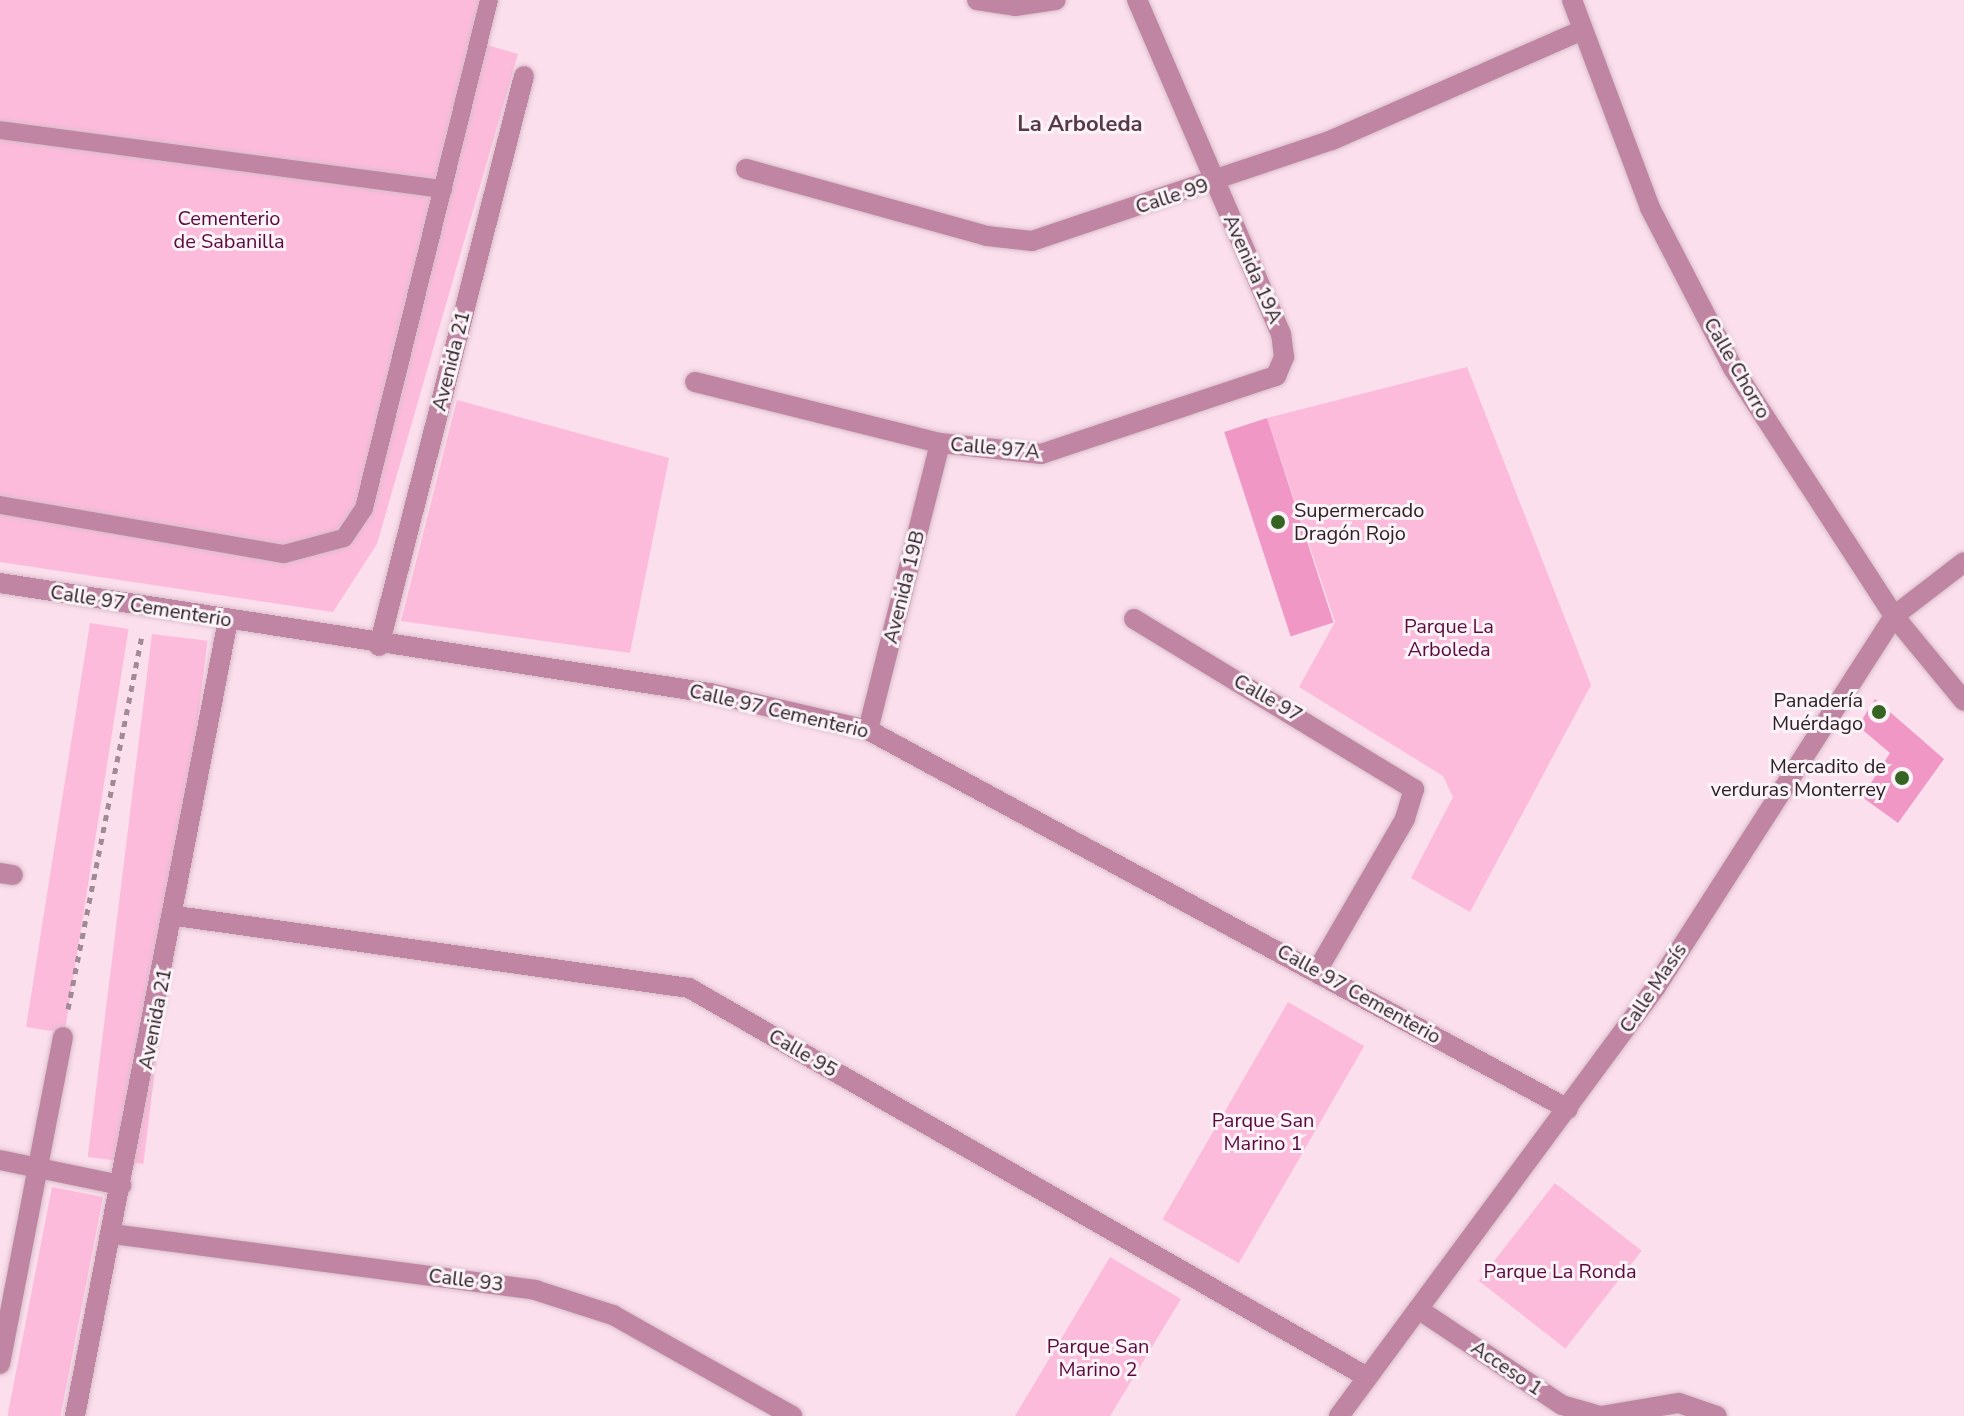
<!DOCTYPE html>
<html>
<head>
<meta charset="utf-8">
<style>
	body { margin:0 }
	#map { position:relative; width:1964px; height:1416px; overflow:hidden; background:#fcdfed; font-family:"Nunito Sans",sans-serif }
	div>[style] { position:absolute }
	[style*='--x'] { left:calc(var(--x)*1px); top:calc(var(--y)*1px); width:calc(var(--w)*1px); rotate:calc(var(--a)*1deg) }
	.green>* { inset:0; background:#fdbbdc; transform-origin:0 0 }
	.building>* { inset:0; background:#f197c6; transform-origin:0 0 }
	.path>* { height:5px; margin-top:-2.5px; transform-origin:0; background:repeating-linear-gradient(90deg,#a08a95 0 6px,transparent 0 12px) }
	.roads { filter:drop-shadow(0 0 2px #d7bdc9) drop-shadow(0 0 2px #d7bdc9) }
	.service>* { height:18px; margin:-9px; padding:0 9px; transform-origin:9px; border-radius:9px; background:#c085a3 }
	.minor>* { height:20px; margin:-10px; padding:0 10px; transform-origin:10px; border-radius:10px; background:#c085a3 }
	.dots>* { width:22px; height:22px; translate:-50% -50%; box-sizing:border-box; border:4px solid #fbf3f7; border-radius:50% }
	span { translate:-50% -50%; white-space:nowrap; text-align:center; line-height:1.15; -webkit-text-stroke:6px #fbf3f7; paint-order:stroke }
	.street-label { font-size:20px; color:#2d2027 }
	.park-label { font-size:20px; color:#5b0a3e }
	.poi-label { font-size:20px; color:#2d2027 }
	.left { translate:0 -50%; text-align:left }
	.right { translate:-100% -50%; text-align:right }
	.neighbourhood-label { font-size:22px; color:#563a48; font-weight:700 }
</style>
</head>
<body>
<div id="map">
	<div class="green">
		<i style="clip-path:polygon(0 0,496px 0,484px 44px,518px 54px,377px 544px,333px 612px,0 562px)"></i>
		<i style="clip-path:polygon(1467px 367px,1591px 685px,1470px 912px,1411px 878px,1453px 797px,1443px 776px,1299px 687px,1335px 622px,1267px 418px)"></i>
		<i style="clip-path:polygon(457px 400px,669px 458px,630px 653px,401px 621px)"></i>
		<i style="left:90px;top:623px;width:39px;height:409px;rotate:9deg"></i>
		<i style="left:152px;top:634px;width:56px;height:527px;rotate:7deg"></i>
		<i style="left:1288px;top:1002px;width:88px;height:251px;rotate:30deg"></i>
		<i style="left:1555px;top:1183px;width:110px;height:124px;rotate:38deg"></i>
		<i style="left:52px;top:1187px;width:52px;height:233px;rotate:11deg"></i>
		<i style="clip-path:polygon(1110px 1257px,1181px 1299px,1110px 1416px,1015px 1416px)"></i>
	</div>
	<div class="building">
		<i style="left:1267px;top:418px;width:215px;height:45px;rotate:72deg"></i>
		<i style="clip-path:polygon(1875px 699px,1944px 759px,1898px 823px,1862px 797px,1890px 753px,1858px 726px)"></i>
	</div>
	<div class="path">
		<i style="--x:68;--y:1009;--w:382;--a:-78.8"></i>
	</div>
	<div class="roads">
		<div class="service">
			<i style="--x:0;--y:130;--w:447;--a:7.6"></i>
			<i style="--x:0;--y:505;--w:288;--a:9.8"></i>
			<i style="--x:284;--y:554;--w:62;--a:-14.9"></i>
			<i style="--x:344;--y:538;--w:36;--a:-56"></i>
			<i style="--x:364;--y:508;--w:523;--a:-76.18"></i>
		</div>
		<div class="minor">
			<i style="--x:977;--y:0;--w:38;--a:9"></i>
			<i style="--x:1015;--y:6;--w:41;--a:-8.3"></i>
			<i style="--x:1572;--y:0;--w:222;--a:69.4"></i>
			<i style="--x:1650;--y:208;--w:180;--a:62.6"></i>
			<i style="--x:1733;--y:368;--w:296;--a:57"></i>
			<i style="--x:1894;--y:616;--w:110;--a:50.5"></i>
			<i style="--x:746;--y:169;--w:250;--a:15.5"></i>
			<i style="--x:987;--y:236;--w:45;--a:6.3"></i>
			<i style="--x:1032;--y:241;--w:317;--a:-18.6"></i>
			<i style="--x:1332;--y:140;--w:274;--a:-23.7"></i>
			<i style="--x:695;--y:382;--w:252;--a:14"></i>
			<i style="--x:940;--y:443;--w:102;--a:6.2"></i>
			<i style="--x:1041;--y:454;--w:248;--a:-18.4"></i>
			<i style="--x:1276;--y:376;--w:21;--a:-67"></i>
			<i style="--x:1284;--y:357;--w:23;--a:-97"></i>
			<i style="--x:1281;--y:334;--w:364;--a:-113.3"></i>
			<i style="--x:0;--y:583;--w:718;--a:8.81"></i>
			<i style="--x:710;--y:693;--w:162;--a:13.2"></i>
			<i style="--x:868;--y:730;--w:796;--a:28.43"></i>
			<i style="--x:1134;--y:619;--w:328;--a:31.3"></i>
			<i style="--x:1414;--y:789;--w:31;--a:107"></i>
			<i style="--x:1405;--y:819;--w:176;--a:120.1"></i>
			<i style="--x:379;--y:646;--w:588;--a:-75.73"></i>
			<i style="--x:868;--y:730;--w:296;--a:-75.9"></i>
			<i style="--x:0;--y:873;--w:13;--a:9"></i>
			<i style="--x:176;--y:916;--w:518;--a:7.99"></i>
			<i style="--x:689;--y:988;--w:782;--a:29.84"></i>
			<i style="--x:0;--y:1160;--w:124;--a:11.7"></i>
			<i style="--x:112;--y:1234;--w:427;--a:7.5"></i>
			<i style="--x:535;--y:1290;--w:82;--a:17.8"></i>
			<i style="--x:613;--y:1315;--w:206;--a:29.4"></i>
			<i style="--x:1418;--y:1309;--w:173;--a:33.7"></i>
			<i style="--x:1562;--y:1405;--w:40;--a:16"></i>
			<i style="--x:0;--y:1364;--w:333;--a:-79.1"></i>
			<i style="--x:75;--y:1416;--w:811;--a:-79.12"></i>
			<i style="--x:1339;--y:1416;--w:533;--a:-53.54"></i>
			<i style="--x:1656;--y:987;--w:441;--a:-57.3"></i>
			<i style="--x:1894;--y:616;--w:88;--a:-37.6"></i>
			<i style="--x:1601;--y:1416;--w:79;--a:-9.5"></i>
			<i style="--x:1679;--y:1403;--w:40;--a:18.9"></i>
		</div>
	</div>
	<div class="dots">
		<i style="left:1278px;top:522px;background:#366423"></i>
		<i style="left:1879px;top:712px;background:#366423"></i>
		<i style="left:1902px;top:778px;background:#366423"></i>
	</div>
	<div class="street-label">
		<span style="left:1172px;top:196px;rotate:-18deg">Calle 99</span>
		<span style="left:1253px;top:269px;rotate:66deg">Avenida 19A</span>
		<span style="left:451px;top:361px;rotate:-76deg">Avenida 21</span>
		<span style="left:1737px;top:368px;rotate:60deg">Calle Chorro</span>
		<span style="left:995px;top:448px;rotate:5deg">Calle 97A</span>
		<span style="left:904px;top:587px;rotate:-76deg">Avenida 19B</span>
		<span style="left:141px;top:606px;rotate:9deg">Calle 97 Cementerio</span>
		<span style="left:1268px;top:698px;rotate:30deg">Calle 97</span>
		<span style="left:779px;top:711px;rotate:13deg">Calle 97 Cementerio</span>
		<span style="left:1653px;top:988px;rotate:-56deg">Calle Masís</span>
		<span style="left:1359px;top:994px;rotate:29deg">Calle 97 Cementerio</span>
		<span style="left:155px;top:1019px;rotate:-79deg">Avenida 21</span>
		<span style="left:803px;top:1053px;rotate:30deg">Calle 95</span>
		<span style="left:466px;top:1280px;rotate:7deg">Calle 93</span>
		<span style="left:1507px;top:1368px;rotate:34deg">Acceso 1</span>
	</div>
	<div class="park-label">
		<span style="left:229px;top:230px">Cementerio<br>de Sabanilla</span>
		<span style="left:1449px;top:638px">Parque La<br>Arboleda</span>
		<span style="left:1263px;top:1132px">Parque San<br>Marino 1</span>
		<span style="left:1560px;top:1271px">Parque La Ronda</span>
		<span style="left:1098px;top:1358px">Parque San<br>Marino 2</span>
	</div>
	<div class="poi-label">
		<span class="left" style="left:1294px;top:522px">Supermercado<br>Dragón Rojo</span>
		<span class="right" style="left:1863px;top:712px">Panadería<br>Muérdago</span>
		<span class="right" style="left:1886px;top:778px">Mercadito de<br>verduras Monterrey</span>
	</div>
	<div class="neighbourhood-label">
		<span style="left:1080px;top:125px">La Arboleda</span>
	</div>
</div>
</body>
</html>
